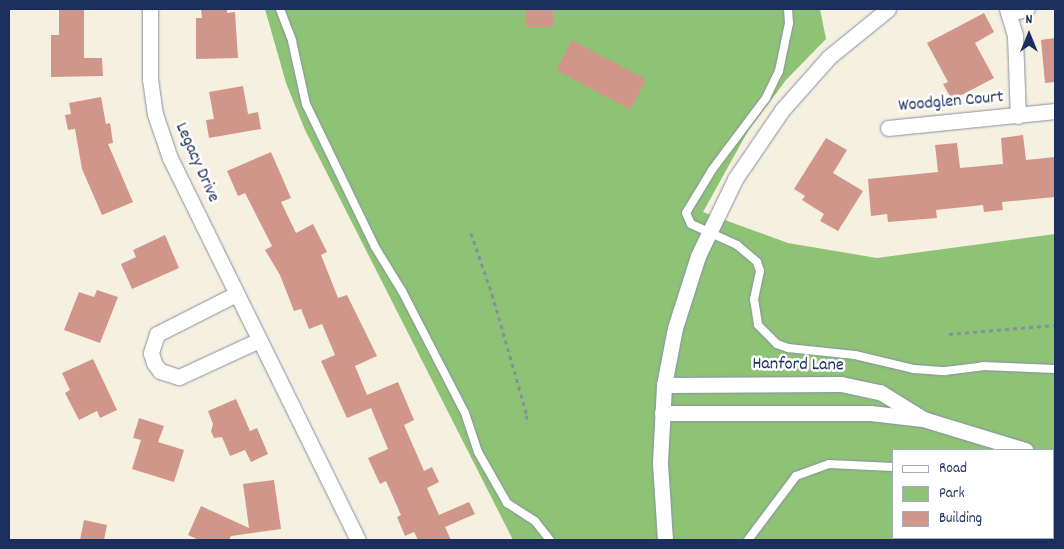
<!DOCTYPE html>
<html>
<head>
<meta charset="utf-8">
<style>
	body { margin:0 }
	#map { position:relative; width:1064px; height:549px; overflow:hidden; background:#f6f0e1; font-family:Dekko,sans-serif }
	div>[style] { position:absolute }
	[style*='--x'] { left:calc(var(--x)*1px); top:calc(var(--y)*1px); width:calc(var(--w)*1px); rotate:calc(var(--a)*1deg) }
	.green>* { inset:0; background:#8ec376 }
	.building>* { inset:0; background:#d0968a; transform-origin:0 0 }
	.path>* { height:3px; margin-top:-1.5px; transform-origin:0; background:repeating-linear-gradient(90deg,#8890a0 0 4px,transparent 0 8px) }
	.roads { filter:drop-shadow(0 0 1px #8890a0) drop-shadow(0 0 1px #8890a0) }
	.service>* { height:8px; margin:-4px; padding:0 4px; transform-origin:4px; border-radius:4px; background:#fff }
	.minor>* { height:15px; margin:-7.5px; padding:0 7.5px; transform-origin:7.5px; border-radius:7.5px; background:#fff }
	span { translate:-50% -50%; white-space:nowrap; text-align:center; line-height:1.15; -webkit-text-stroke:5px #fff; paint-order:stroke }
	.street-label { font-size:18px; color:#1b2f5e }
	.frame { position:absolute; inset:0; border:10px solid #1b2f5e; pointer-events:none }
	.legend { position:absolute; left:892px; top:449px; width:162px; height:90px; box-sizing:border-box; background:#fff; border:1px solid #a4acbf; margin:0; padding:6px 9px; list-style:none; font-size:15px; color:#1b2f5e }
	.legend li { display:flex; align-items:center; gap:10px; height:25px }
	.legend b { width:25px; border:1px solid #a4acbf }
	.north { position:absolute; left:1004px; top:10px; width:50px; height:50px; -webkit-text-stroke:4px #fff; paint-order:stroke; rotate:0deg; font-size:14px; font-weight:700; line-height:20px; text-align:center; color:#1b2f5e }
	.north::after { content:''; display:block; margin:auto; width:18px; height:22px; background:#1b2f5e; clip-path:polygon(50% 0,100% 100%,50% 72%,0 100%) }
</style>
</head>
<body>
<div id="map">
	<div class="green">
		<i style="clip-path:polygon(evenodd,265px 9px,820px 9px,826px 39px,786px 80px,748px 131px,703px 212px,788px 243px,877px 258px,1055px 234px,1055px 540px,513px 540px,305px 130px,286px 83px,265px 9px,893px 450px,1053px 450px,1053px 538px,893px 538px,893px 450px)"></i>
	</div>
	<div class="building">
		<i style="clip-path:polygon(59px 9px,84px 9px,84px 58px,102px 58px,103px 76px,51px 77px,51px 35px,59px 35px)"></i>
		<i style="clip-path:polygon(201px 9px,227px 9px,227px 13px,235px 12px,238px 58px,196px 59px,196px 18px,202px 18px)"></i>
		<i style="left:526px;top:9px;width:27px;height:18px"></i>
		<i style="clip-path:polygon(984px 13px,994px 32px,975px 43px,994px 78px,952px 100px,943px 84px,948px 82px,927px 43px)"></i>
		<i style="clip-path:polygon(1055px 38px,1055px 82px,1045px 83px,1041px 40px)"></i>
		<i style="left:572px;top:40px;width:84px;height:34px;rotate:28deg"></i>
		<i style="clip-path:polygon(243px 86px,248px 114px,258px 112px,261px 129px,209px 138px,206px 120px,214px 119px,209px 92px)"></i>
		<i style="clip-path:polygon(101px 97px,106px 124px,110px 123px,113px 143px,108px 144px,133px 202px,102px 215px,82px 169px,75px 129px,68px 130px,65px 115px,71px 114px,69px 103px)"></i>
		<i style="clip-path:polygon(1023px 135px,1026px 160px,1055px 157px,1055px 197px,1002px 202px,1003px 210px,984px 212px,983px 205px,936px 210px,937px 218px,888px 222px,887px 214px,871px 216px,868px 179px,938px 172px,935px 145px,957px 143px,960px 168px,1003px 164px,1001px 138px)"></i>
		<i style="clip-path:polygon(826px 138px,847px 150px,833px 173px,863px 191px,838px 231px,820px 221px,824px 214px,802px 200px,805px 196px,794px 189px)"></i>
		<i style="clip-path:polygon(271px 152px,291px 198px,281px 202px,296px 233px,313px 224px,327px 252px,321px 255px,338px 298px,347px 295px,377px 356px,355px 366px,367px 395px,398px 382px,414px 420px,404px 425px,424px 471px,432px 467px,439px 482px,427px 488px,439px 515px,469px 502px,475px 514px,445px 527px,451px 540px,418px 540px,414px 532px,405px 536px,397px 517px,401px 515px,386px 481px,380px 484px,368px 458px,388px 449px,371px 408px,347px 418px,321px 361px,335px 355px,322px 324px,309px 329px,301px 309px,294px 311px,280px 275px,265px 250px,272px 246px,245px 193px,238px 196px,227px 171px)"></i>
		<i style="clip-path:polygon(165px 235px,179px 268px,132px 289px,121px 264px,136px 257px,133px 250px)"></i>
		<i style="clip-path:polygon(97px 290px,118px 297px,100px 343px,64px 330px,79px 292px,94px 297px)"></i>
		<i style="clip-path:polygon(93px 359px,117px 410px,100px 418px,97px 411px,79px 420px,65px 393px,70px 390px,62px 373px)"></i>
		<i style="clip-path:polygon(236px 399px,250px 431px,257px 428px,268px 454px,251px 462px,245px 450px,230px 456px,222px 437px,214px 438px,211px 431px,213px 424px,208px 411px)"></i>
		<i style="clip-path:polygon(139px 418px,164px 426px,158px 442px,184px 450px,174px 482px,132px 469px,141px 440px,133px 438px)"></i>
		<i style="clip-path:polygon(274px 480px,281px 529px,231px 536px,229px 540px,199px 540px,188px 535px,201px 506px,249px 528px,243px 484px)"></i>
		<i style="clip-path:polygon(84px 520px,107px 525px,104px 540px,80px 540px)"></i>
	</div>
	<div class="path">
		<i style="--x:471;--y:233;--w:65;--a:71"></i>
		<i style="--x:492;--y:294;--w:126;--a:73.9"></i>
		<i style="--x:527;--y:415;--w:8;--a:104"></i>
		<i style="--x:949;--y:334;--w:106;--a:-4.9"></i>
	</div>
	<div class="roads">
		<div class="service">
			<i style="--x:280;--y:9;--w:34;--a:69"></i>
			<i style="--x:292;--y:41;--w:65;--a:77.5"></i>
			<i style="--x:306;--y:104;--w:159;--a:64.2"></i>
			<i style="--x:375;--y:247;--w:52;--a:58.5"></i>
			<i style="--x:402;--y:291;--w:137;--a:62.7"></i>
			<i style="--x:465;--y:413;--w:41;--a:71.6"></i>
			<i style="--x:478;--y:452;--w:59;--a:60.4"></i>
			<i style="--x:507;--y:503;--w:33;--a:33"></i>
			<i style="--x:535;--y:521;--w:24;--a:52"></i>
			<i style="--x:788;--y:9;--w:14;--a:86"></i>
			<i style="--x:789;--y:23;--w:49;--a:101.8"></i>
			<i style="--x:779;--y:71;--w:30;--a:116"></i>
			<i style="--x:766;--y:98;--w:90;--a:126.9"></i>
			<i style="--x:712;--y:170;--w:50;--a:121.2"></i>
			<i style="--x:686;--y:213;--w:12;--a:66"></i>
			<i style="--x:691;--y:224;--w:51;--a:24.5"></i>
			<i style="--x:737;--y:245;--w:26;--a:40"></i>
			<i style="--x:757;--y:262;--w:9;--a:72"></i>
			<i style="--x:760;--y:271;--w:29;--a:102"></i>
			<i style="--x:754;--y:299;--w:26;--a:81"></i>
			<i style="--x:758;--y:325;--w:27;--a:45"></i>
			<i style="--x:777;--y:344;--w:12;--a:20"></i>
			<i style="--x:788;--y:348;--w:67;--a:6"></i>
			<i style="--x:855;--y:355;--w:61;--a:13.3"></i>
			<i style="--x:914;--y:369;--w:31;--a:4"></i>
			<i style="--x:945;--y:371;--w:38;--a:-7"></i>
			<i style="--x:983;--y:366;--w:72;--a:2.4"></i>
			<i style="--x:992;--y:538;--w:3;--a:45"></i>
			<i style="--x:748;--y:540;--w:80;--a:-53.1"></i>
			<i style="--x:796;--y:476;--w:35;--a:-20"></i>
			<i style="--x:829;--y:464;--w:64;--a:2.7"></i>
		</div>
		<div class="minor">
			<i style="--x:150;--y:9;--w:70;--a:90"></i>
			<i style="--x:150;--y:79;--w:35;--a:82"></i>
			<i style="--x:155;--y:114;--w:46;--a:71.2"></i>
			<i style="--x:170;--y:158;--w:426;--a:63.8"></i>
			<i style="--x:1007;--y:9;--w:28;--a:73"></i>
			<i style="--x:1015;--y:36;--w:80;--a:87.9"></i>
			<i style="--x:1009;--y:13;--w:18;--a:-13"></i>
			<i style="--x:888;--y:128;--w:168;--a:-5.8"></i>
			<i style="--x:236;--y:294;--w:89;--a:153.1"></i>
			<i style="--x:157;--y:334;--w:20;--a:108"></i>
			<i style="--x:151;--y:353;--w:10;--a:73"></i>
			<i style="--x:154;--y:363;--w:10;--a:53"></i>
			<i style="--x:160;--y:371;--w:20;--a:18"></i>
			<i style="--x:179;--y:377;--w:88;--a:-24.8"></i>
			<i style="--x:664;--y:385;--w:177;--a:-0.3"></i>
			<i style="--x:841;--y:384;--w:40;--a:12"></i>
			<i style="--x:880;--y:392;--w:49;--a:31.8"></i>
			<i style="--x:662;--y:413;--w:208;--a:0"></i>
			<i style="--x:870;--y:413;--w:53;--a:6.5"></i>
			<i style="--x:923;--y:419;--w:107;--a:16.9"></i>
			<i style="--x:1053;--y:458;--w:2;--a:0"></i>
			<i style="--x:665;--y:540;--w:78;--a:-93.7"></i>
			<i style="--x:660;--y:462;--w:77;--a:-87"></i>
			<i style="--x:664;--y:385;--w:58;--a:-79.1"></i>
			<i style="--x:675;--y:328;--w:76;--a:-72.3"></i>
			<i style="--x:698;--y:256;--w:85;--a:-64.3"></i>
			<i style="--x:735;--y:179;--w:83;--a:-55.7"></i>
			<i style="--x:782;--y:110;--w:71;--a:-48.4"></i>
			<i style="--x:829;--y:57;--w:76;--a:-39.1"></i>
		</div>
	</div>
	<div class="street-label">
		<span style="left:951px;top:103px;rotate:-5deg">Woodglen Court</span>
		<span style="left:196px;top:163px;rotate:66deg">Legacy Drive</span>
		<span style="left:798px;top:366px;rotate:1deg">Hanford Lane</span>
	</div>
	<div class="frame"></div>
	<ul class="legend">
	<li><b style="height:6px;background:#fff"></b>Road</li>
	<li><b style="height:14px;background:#8ec376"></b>Park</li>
	<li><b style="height:14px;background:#d0968a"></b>Building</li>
	</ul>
	<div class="north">N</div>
</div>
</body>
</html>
